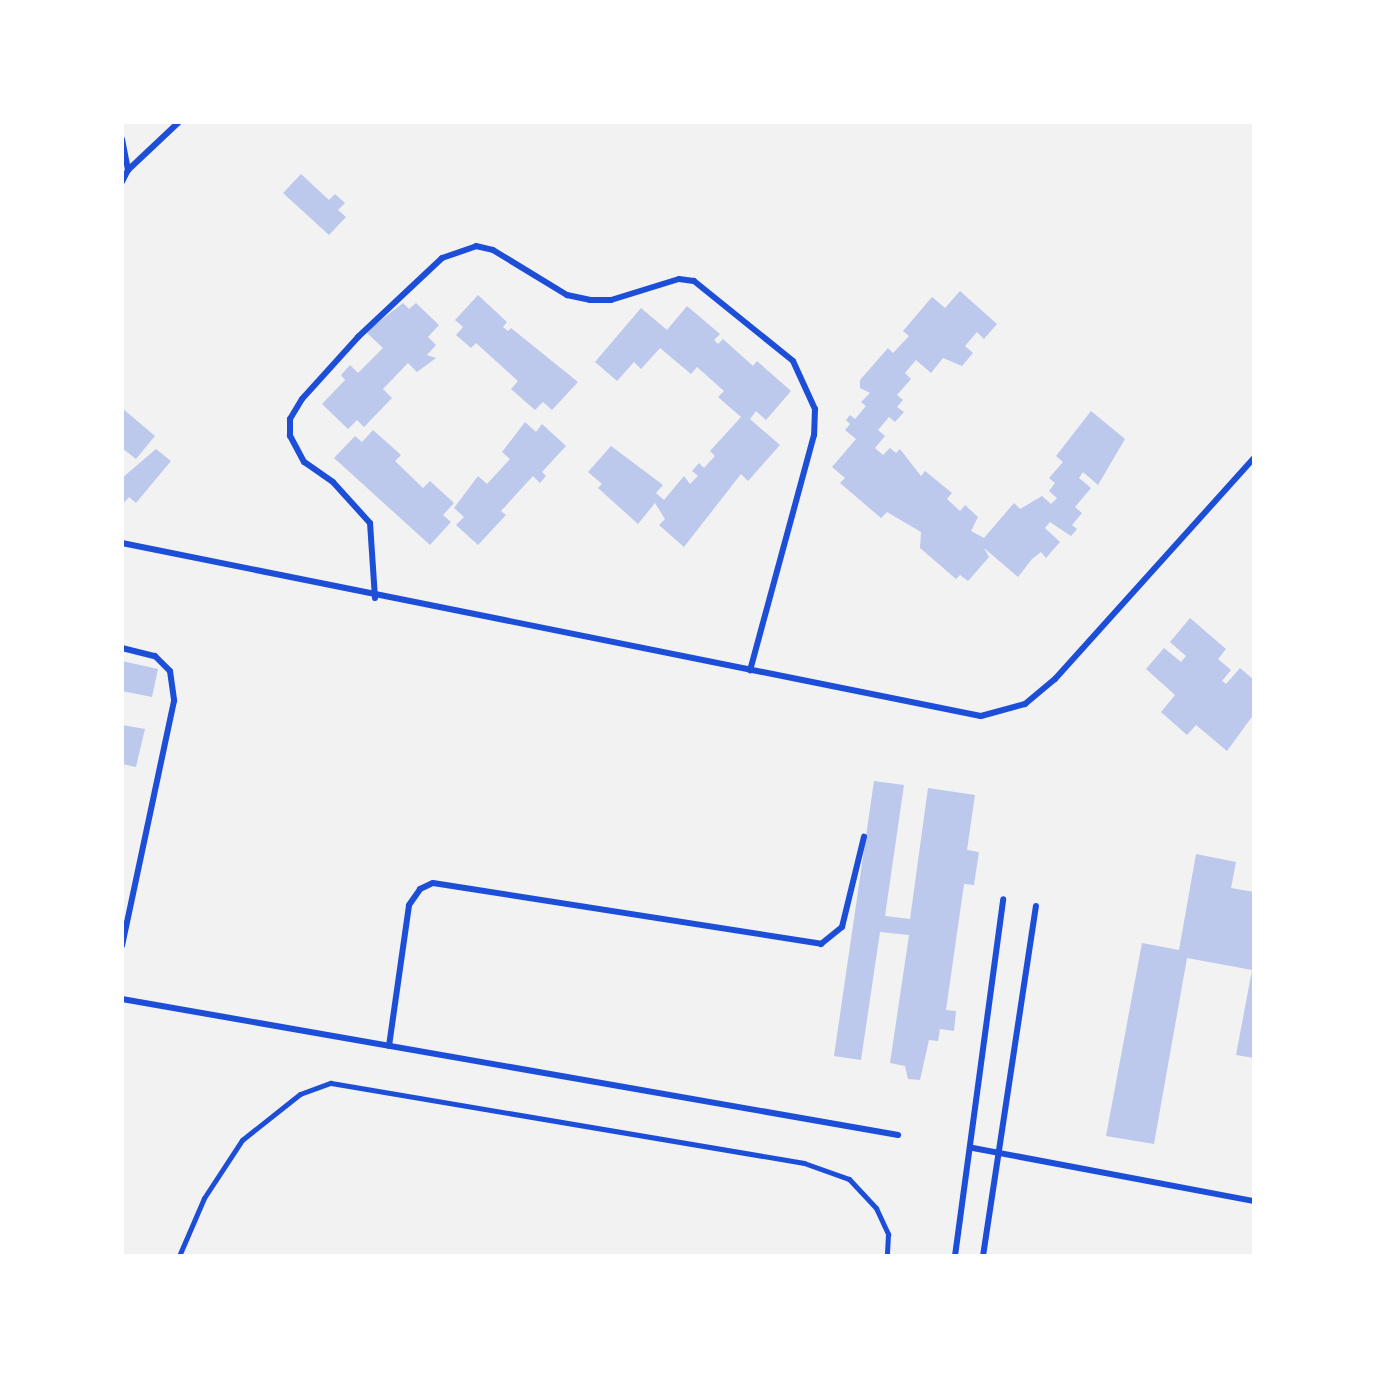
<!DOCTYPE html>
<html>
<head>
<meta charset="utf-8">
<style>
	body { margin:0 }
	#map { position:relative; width:1376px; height:1378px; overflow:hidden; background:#f2f2f2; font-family:"DejaVu Sans",sans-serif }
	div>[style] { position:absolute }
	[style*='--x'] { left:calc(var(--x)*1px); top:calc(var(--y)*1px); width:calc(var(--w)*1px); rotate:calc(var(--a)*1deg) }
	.building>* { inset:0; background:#bdc9ec }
	.path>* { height:5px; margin:-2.5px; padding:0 2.5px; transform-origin:2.5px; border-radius:2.5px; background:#1d4ed8 }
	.service>* { height:6px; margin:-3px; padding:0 3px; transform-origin:3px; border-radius:3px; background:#1d4ed8 }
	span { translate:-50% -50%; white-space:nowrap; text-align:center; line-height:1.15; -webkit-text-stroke:8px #fff; paint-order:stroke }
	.frame { position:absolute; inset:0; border:124px solid #fff; pointer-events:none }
</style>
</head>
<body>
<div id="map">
	<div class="building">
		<i style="clip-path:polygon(301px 174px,329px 200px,335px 194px,345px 203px,338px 210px,346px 217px,329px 235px,283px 193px)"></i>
		<i style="clip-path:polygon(960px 291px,997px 324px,984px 339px,977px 332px,965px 346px,973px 353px,962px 366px,943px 358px,931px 373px,916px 360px,905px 373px,911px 379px,897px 395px,903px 400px,897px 407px,904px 412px,895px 422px,889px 417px,878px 430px,885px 436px,875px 448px,883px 455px,890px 448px,896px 453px,900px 449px,921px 476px,925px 471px,952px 493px,947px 499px,960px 511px,965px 505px,978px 517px,971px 531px,984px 538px,1014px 503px,1020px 509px,1042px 496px,1051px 504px,1057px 498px,1049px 491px,1055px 483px,1049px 478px,1063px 462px,1056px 456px,1091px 411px,1125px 439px,1098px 485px,1083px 472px,1079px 478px,1091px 488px,1075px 507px,1082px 513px,1072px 525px,1077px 529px,1071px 536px,1050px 522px,1045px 528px,1060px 542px,1046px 558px,1041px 552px,1032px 559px,1018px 577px,984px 548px,989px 557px,968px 581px,960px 575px,956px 579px,920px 548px,921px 532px,887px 512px,881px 518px,840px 483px,845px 478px,832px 467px,856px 439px,845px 430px,850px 424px,846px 420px,850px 415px,855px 419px,866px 406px,861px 402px,870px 393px,860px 388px,860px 380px,888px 348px,893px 353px,909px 336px,903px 331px,932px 297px,945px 308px)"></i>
		<i style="clip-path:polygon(478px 295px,507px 322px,503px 327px,508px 331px,511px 328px,578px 382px,552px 410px,543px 402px,535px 410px,511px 389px,518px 381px,476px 343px,471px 348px,456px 335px,463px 327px,455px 320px)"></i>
		<i style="clip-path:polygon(403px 303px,409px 309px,416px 303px,439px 325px,428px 337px,436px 345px,427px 355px,436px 358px,417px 372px,408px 363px,383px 389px,392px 398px,364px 427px,357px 420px,348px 429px,322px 404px,345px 380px,341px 375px,350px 365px,358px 373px,383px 348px,366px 332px)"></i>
		<i style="clip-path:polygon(687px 306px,720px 334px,714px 340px,718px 344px,723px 339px,753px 366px,757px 361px,791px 391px,766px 420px,756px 411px,750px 419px,780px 445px,748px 481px,741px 474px,684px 547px,659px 525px,665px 519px,655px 503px,638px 524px,598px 488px,602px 484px,588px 472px,611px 446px,663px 485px,656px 493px,664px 500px,684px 476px,690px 484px,698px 476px,692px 471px,699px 463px,704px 468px,715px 456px,710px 451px,741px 417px,718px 397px,724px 391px,697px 367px,691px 374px,660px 348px,641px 369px,634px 362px,617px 381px,595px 362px,641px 308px,667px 330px)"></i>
		<i style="clip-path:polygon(122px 408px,155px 436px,136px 459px,122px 448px)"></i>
		<i style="clip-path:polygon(525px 422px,536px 432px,542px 424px,566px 446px,542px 472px,546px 476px,540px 483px,533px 476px,501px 511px,506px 515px,478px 545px,456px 525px,464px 517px,454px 508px,478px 476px,487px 484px,510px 459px,502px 452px)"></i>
		<i style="clip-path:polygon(373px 430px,401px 455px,395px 461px,423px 488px,430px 481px,454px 503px,443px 515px,451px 522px,430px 545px,334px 458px,355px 436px,362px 442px)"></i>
		<i style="clip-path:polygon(156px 449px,171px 461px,136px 503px,129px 497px,122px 505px,122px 478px)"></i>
		<i style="clip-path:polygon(1190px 618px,1226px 649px,1218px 659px,1231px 670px,1222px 681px,1226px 684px,1240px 668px,1254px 680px,1254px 714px,1227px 751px,1196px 725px,1187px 735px,1161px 712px,1175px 695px,1146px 669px,1164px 648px,1181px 662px,1186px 656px,1170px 642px)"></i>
		<i style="clip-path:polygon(122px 661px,158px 669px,152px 697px,122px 691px)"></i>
		<i style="clip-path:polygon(122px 725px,145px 729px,136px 767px,122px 764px)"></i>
		<i style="clip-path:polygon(874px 781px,904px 785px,885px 916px,910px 919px,928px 788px,975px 795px,967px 850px,979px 852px,974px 885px,964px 884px,946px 1010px,956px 1011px,954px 1031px,940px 1029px,938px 1041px,929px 1040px,920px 1080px,908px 1079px,905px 1066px,890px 1063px,909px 935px,880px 932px,861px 1060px,834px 1056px)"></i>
		<i style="clip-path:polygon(1196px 854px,1236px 862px,1231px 888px,1254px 892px,1254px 1058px,1236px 1055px,1252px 970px,1187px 958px,1154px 1144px,1106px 1136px,1142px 943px,1179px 950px)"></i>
	</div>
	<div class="path">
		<i style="--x:179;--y:1256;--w:63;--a:-66.7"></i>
		<i style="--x:204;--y:1198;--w:69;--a:-56.8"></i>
		<i style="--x:242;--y:1140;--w:74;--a:-38.4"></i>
		<i style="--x:300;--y:1094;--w:33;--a:-20"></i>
		<i style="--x:331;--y:1083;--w:480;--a:9.6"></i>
		<i style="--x:804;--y:1163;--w:48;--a:19.6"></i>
		<i style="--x:849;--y:1179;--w:40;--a:47"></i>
		<i style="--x:876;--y:1208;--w:29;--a:65"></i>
		<i style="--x:888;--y:1234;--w:22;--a:93"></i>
	</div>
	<div class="service">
		<i style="--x:122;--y:139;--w:32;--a:79"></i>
		<i style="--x:128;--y:170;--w:13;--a:117"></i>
		<i style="--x:128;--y:170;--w:70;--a:-43.3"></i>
		<i style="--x:122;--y:543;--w:876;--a:11.39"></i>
		<i style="--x:981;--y:716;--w:46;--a:-15.3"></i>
		<i style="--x:1025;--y:704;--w:39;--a:-40"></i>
		<i style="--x:1055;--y:679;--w:297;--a:-48"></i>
		<i style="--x:375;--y:598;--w:75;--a:-93.8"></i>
		<i style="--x:370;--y:523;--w:55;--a:-132.1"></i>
		<i style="--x:333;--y:482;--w:35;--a:-145"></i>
		<i style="--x:304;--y:462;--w:30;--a:-118"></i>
		<i style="--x:290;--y:436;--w:17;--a:-90"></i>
		<i style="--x:290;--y:419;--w:23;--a:-59"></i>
		<i style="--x:302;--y:399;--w:84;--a:-47.9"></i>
		<i style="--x:358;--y:337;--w:115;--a:-43.2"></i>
		<i style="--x:442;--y:258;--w:36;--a:-19"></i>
		<i style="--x:476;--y:246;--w:17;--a:13"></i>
		<i style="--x:493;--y:250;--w:87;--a:31.3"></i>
		<i style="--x:567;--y:295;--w:24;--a:12"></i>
		<i style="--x:590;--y:300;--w:21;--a:0"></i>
		<i style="--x:611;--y:300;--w:71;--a:-17.2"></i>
		<i style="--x:679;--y:279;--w:15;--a:8"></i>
		<i style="--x:694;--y:281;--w:127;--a:38.9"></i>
		<i style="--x:793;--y:361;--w:53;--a:65.4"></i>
		<i style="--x:815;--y:409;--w:26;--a:92"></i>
		<i style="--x:814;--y:435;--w:244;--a:105.2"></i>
		<i style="--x:122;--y:648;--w:34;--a:14"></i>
		<i style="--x:155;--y:656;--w:21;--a:45"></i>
		<i style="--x:170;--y:671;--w:30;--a:82"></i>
		<i style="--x:174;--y:701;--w:250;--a:102"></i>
		<i style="--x:122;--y:999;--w:788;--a:9.94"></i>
		<i style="--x:389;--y:1046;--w:142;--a:-81.9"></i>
		<i style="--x:409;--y:905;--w:19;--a:-55"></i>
		<i style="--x:420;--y:889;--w:14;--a:-25"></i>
		<i style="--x:433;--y:883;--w:393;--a:8.9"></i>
		<i style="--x:821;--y:944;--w:27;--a:-39"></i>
		<i style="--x:842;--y:927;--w:93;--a:-76.3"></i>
		<i style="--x:973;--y:1148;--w:286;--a:10.7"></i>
		<i style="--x:955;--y:1256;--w:360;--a:-82.3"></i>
		<i style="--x:983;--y:1256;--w:354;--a:-81.4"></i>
	</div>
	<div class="frame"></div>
</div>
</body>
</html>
